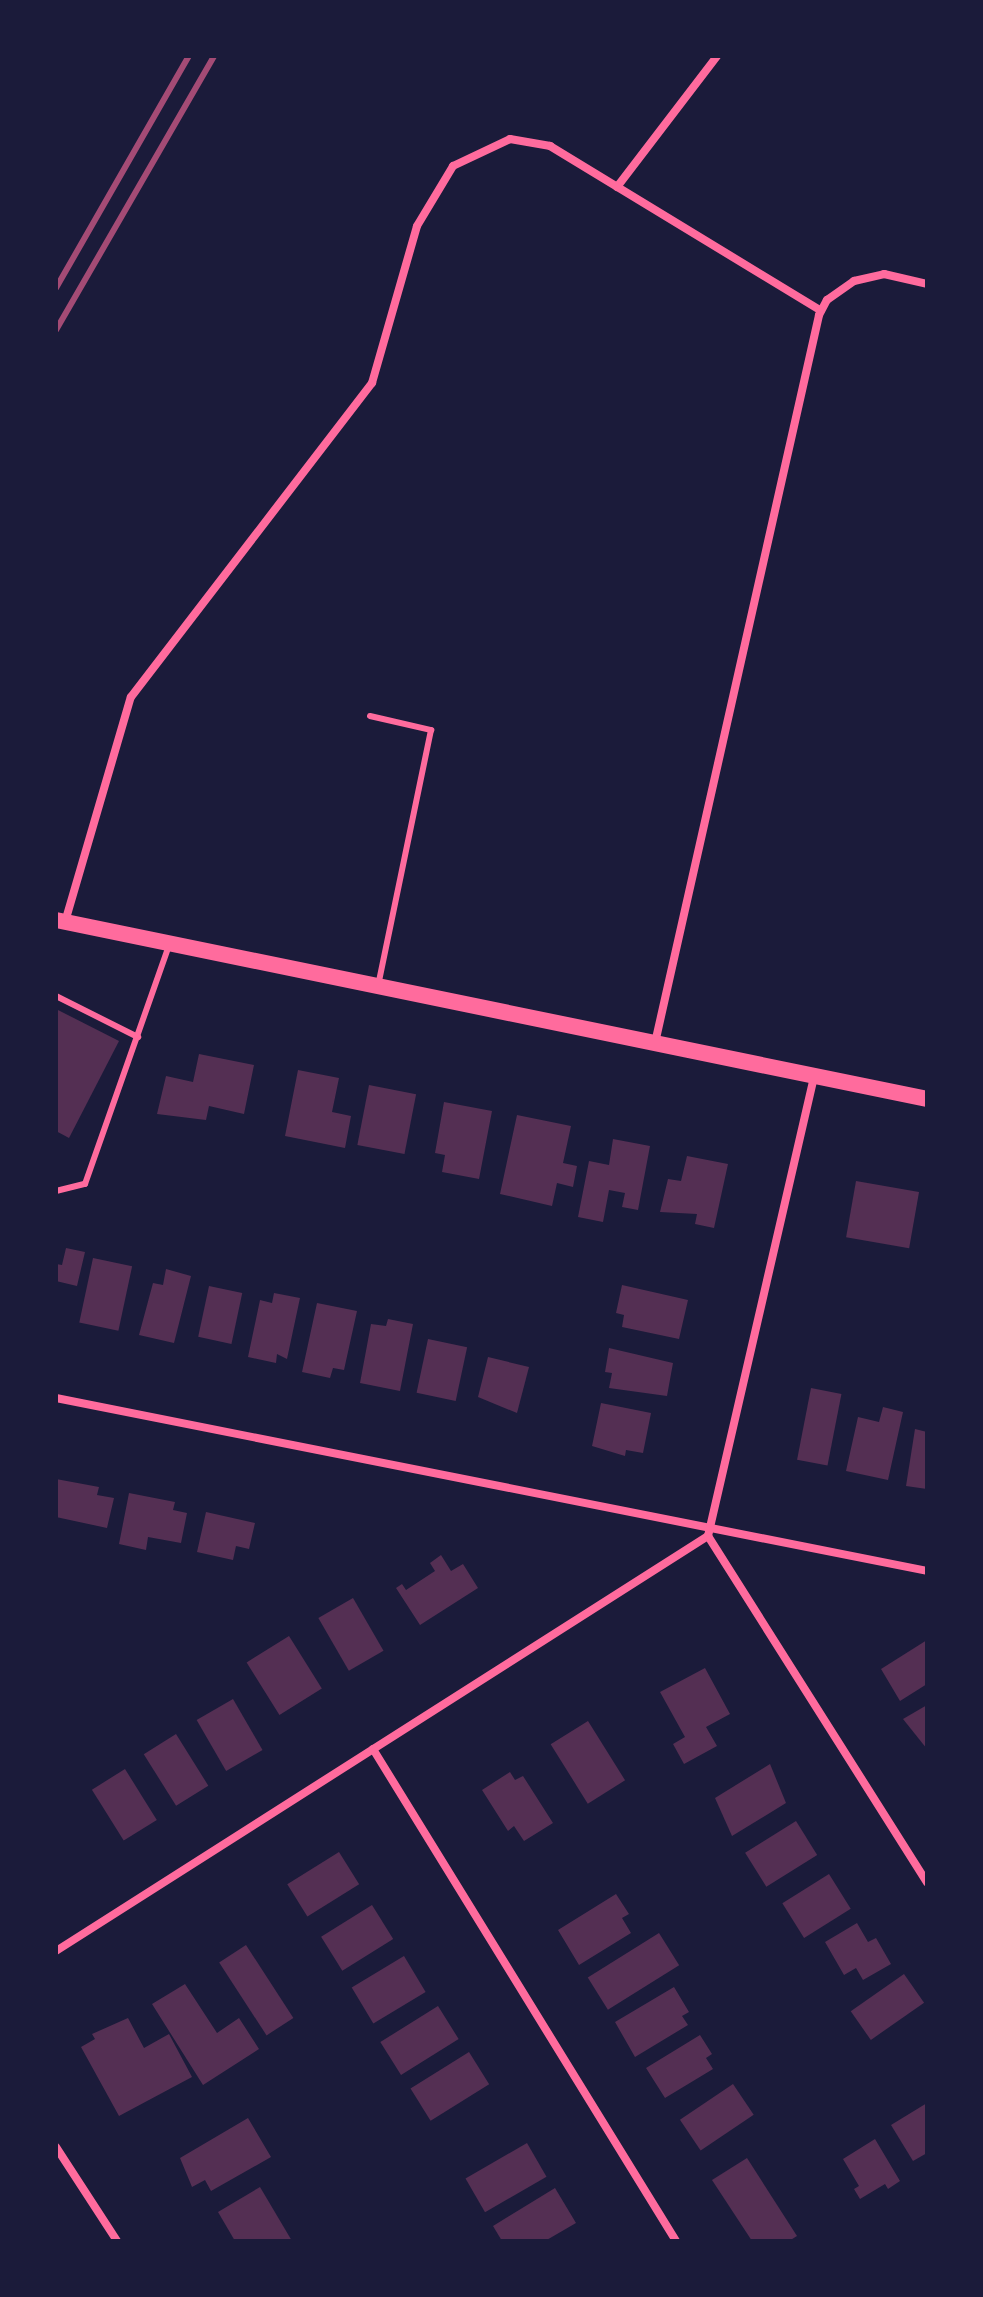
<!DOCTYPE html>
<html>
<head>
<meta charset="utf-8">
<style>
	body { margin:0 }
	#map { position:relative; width:983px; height:2297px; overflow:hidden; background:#1b1b3a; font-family:"IBM Plex Sans",sans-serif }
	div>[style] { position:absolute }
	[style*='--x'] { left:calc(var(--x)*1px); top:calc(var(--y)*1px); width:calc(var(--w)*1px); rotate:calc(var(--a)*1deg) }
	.building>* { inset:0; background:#542f53; transform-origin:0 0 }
	.service>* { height:6px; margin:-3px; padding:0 3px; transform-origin:3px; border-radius:3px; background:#ff6b9d }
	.minor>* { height:8px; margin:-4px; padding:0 4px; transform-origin:4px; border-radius:4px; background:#ff6b9d }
	.secondary>* { height:16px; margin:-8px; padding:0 8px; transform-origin:8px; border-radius:8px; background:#ff6b9d }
	.rail>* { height:6px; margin:-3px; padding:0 3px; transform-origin:3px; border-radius:3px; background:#a44b75 }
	span { translate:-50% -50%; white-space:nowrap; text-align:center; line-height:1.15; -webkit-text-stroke:8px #1b1b3a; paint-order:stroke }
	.frame { position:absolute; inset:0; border:58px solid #1b1b3a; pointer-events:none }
</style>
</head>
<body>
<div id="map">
	<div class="building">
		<i style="clip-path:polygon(56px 1009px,119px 1041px,69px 1138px,56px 1131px)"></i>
		<i style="clip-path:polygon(199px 1054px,254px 1065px,244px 1114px,209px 1106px,206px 1120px,157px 1114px,166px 1076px,193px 1082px)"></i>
		<i style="clip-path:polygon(298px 1070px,339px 1078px,332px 1112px,351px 1116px,345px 1148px,285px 1136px)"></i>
		<i style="left:369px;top:1085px;width:48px;height:61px;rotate:11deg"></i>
		<i style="clip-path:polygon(444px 1102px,492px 1111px,479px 1179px,442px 1172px,445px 1155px,435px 1153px)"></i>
		<i style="clip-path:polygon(517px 1115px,571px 1126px,563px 1163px,577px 1166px,573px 1187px,557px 1183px,552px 1206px,500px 1194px)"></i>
		<i style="clip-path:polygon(613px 1139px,650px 1146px,638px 1210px,622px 1207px,625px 1193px,609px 1190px,603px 1222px,578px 1217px,589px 1161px,609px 1165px)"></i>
		<i style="clip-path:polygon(687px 1156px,728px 1164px,714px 1228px,695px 1224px,697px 1214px,660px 1212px,668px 1179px,681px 1181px)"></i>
		<i style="left:856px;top:1181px;width:64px;height:57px;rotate:10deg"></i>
		<i style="clip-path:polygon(66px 1248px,85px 1252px,77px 1286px,56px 1281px,56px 1264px,62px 1265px)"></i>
		<i style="left:93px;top:1258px;width:40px;height:66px;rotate:12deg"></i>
		<i style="clip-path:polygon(166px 1269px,191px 1276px,174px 1343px,139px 1335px,153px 1283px,163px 1285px)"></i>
		<i style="clip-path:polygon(622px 1285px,688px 1300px,679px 1339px,622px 1327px,624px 1315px,616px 1313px)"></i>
		<i style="left:209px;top:1286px;width:34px;height:52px;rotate:12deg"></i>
		<i style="clip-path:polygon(274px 1293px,300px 1298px,287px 1359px,277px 1354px,276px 1363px,248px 1357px,260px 1300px,272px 1303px)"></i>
		<i style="clip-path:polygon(317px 1303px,357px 1311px,344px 1370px,333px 1368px,330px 1378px,302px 1372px)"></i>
		<i style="clip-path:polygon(388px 1319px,413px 1324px,400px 1391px,360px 1383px,371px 1324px,386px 1326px)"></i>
		<i style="left:428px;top:1339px;width:40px;height:55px;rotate:12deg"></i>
		<i style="clip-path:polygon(609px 1348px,673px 1363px,667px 1396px,609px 1388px,612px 1373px,605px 1372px)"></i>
		<i style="clip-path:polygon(488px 1357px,529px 1367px,517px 1413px,478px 1397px)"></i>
		<i style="left:811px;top:1388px;width:31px;height:73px;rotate:11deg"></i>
		<i style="clip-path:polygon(601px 1403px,651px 1413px,643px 1453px,626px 1450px,625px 1456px,592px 1446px)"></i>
		<i style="clip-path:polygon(883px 1407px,903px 1412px,888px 1480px,846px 1471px,858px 1417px,879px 1422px)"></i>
		<i style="clip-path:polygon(915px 1429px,927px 1432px,927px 1489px,906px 1486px)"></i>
		<i style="clip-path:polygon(56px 1479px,99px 1487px,97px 1495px,114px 1498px,107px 1528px,56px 1517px)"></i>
		<i style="clip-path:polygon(129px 1493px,175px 1502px,173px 1510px,187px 1513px,181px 1543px,148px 1537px,146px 1550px,119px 1544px)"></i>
		<i style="clip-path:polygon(206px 1512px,255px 1523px,249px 1549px,236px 1546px,233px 1560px,197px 1552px)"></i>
		<i style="clip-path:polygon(441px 1555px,451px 1571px,463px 1564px,478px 1588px,420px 1625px,396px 1588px,402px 1584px,406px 1590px,435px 1571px,430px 1563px)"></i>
		<i style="left:353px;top:1598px;width:61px;height:40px;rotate:60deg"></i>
		<i style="left:289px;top:1636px;width:62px;height:50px;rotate:58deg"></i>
		<i style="clip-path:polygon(927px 1640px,927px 1684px,900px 1701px,881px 1669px)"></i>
		<i style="clip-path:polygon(705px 1668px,730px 1714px,706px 1727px,717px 1746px,684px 1764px,673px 1744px,685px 1737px,660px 1692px)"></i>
		<i style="left:233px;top:1699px;width:59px;height:42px;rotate:60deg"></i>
		<i style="clip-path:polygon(927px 1705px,927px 1749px,903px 1719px)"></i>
		<i style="left:588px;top:1721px;width:70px;height:44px;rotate:58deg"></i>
		<i style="left:176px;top:1734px;width:61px;height:38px;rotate:58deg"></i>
		<i style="clip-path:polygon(770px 1764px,786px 1803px,732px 1836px,715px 1798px)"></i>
		<i style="left:125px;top:1769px;width:60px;height:39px;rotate:58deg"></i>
		<i style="clip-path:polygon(510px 1772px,515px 1780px,523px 1776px,553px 1823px,524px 1841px,514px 1826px,508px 1831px,482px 1790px)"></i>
		<i style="left:796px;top:1821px;width:40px;height:60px;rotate:58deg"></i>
		<i style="left:339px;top:1852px;width:38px;height:61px;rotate:58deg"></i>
		<i style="left:829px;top:1874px;width:41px;height:55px;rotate:58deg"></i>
		<i style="clip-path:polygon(616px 1894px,629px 1914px,622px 1918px,631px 1933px,579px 1965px,558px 1930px)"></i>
		<i style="left:372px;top:1905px;width:40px;height:60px;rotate:58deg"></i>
		<i style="clip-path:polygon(857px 1923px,868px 1942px,876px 1938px,891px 1964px,863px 1980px,856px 1968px,844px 1975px,825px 1942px)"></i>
		<i style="left:659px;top:1933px;width:38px;height:84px;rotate:58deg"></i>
		<i style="left:246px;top:1945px;width:87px;height:32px;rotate:57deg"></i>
		<i style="left:404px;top:1956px;width:42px;height:61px;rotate:59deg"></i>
		<i style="left:904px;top:1974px;width:35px;height:65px;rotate:55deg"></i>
		<i style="clip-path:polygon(185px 1984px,217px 2033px,239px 2018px,259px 2049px,203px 2085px,152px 2004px)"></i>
		<i style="clip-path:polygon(674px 1987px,689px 2012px,682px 2016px,688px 2025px,635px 2057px,615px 2022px)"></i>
		<i style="left:438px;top:2006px;width:39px;height:68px;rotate:58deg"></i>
		<i style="clip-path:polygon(128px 2018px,144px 2048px,169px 2034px,192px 2077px,119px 2116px,81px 2047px,95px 2039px,92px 2034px)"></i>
		<i style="clip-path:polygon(700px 2035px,712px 2054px,706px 2058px,713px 2069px,665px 2098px,646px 2068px)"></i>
		<i style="left:469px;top:2052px;width:38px;height:69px;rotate:58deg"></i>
		<i style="left:733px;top:2084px;width:37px;height:64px;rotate:56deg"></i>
		<i style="clip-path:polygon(927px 2103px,927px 2153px,913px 2161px,891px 2125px)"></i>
		<i style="clip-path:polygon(248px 2118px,271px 2157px,211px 2191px,205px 2180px,192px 2187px,180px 2158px)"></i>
		<i style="clip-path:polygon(875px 2139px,900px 2181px,888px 2189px,885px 2184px,860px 2199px,854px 2189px,859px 2186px,843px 2159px)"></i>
		<i style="left:527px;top:2143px;width:39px;height:71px;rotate:60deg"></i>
		<i style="clip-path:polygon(747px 2158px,797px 2236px,789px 2241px,752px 2241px,712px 2180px)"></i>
		<i style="clip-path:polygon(260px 2187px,292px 2241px,235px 2241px,218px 2212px)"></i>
		<i style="clip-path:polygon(555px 2188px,576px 2223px,545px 2241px,502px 2241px,493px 2226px)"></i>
	</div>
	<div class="service">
		<i style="--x:370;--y:716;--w:63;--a:12.9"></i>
		<i style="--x:431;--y:730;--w:261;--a:101.7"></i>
		<i style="--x:56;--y:996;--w:92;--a:26.6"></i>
		<i style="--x:56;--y:1191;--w:30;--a:-14"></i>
		<i style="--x:85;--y:1184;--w:253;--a:-70.6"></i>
	</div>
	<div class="minor">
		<i style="--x:617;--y:187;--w:165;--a:-52.6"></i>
		<i style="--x:65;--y:922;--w:234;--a:-73.7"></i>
		<i style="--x:131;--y:697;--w:396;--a:-52.5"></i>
		<i style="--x:372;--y:383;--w:163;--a:-74"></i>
		<i style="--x:417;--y:226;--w:70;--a:-59"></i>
		<i style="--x:453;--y:166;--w:63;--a:-25.3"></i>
		<i style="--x:510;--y:139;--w:41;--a:9.9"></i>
		<i style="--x:550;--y:146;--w:317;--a:31.3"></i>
		<i style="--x:655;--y:1043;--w:746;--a:-77.3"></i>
		<i style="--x:819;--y:315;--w:17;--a:-62"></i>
		<i style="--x:827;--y:300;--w:33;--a:-35"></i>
		<i style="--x:854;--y:281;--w:31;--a:-13"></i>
		<i style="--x:884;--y:274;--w:44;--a:13.1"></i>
		<i style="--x:56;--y:1398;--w:888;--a:11.23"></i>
		<i style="--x:708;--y:1536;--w:410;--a:57.7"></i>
		<i style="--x:373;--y:1749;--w:578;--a:58.37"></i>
		<i style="--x:56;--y:1951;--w:773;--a:-32.48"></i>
		<i style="--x:708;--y:1536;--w:472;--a:-77"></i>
		<i style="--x:56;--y:2147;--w:112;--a:57"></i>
	</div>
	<div class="secondary">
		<i style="--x:56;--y:920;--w:889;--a:11.61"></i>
	</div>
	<div class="rail">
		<i style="--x:56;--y:288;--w:267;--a:-60.2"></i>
		<i style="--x:56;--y:330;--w:316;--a:-60"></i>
	</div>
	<div class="frame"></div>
</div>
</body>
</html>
